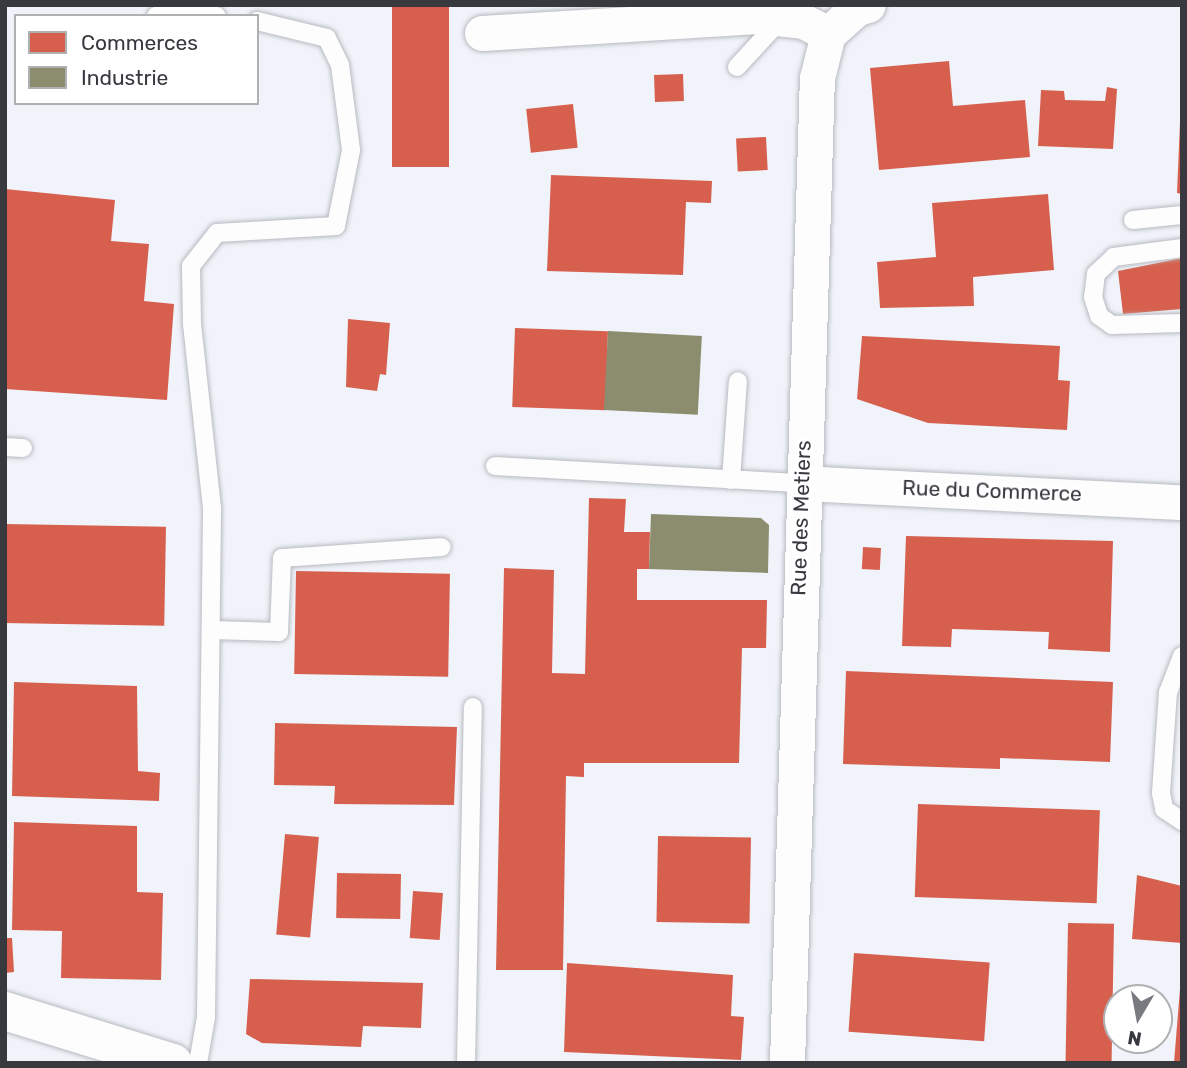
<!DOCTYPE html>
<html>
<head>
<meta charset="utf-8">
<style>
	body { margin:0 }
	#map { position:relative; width:1187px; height:1068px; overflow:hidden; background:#f0f3fa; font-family:Rubik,sans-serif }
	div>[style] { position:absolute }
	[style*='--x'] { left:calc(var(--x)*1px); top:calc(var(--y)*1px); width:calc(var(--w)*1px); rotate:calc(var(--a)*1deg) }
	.shops>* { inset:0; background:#d6604d; transform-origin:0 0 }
	.industry>* { inset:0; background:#8c8c6e; transform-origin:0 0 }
	.roads { filter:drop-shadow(0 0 2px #b7babf) drop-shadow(0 0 2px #b7babf) }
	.service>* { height:18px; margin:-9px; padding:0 9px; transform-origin:9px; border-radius:9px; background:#fdfdfe }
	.minor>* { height:35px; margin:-17.5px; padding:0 17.5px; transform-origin:17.5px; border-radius:17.5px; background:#fdfdfe }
	.tertiary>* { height:38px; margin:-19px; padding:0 19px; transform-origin:19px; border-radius:19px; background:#fdfdfe }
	span { translate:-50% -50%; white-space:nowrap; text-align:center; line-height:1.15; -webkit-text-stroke:7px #fff; paint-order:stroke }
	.street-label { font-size:21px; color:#37393f }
	.frame { position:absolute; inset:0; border:7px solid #37393f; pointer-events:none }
	.legend { position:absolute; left:14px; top:14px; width:245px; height:91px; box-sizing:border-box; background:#fff; border:2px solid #afb0b2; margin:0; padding:9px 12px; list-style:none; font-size:21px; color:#37393f }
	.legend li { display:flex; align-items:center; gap:14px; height:35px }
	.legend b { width:35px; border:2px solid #afb0b2 }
	.north { position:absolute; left:1103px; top:984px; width:70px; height:70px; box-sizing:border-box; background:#fff; border:2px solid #afb0b2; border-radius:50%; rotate:190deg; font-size:19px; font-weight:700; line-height:28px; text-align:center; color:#37393f }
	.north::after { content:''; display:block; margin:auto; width:24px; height:32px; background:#787a80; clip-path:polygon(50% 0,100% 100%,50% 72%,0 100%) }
</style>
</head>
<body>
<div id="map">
	<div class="shops">
		<i style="left:392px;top:5px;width:57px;height:162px"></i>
		<i style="clip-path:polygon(949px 61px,953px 106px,1025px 100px,1030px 157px,879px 170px,870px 68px)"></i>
		<i style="left:683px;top:74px;width:27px;height:29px;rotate:88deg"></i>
		<i style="clip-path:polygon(1107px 87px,1117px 89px,1113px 149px,1038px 146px,1041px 90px,1064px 91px,1065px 100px,1105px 101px)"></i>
		<i style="left:573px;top:104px;width:44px;height:47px;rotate:84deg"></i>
		<i style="clip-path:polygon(1180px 122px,1182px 122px,1182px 194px,1177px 193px)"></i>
		<i style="left:766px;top:137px;width:33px;height:30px;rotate:87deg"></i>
		<i style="clip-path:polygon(551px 175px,712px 181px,711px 203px,686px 202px,683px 275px,547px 271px)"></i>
		<i style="clip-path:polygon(5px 189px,115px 200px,111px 241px,149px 244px,144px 301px,174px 304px,167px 400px,5px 389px)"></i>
		<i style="clip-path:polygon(1048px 194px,1054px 270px,973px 277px,974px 306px,880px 308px,877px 262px,936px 257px,932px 203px)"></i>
		<i style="clip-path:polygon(1182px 258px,1182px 309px,1123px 314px,1118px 271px)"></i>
		<i style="clip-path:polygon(348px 319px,390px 323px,386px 375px,380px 374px,377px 391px,346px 387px)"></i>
		<i style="left:515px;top:328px;width:93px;height:79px;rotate:2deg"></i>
		<i style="clip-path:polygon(862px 336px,1060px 346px,1058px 380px,1070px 381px,1067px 430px,928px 423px,857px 399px)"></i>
		<i style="clip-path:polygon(589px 498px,626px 499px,624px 532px,650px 532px,649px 569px,637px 569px,637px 600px,767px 600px,766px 648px,742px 648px,739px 763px,584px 763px,584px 777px,566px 776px,563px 970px,496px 970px,504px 568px,554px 570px,552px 673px,585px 674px)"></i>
		<i style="left:5px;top:524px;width:161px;height:99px;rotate:1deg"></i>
		<i style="clip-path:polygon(906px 536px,1113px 541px,1110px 652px,1048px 649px,1049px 632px,952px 629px,951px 647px,902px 646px)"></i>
		<i style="left:863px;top:547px;width:18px;height:22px;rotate:3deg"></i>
		<i style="left:296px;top:571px;width:154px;height:103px;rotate:1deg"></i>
		<i style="clip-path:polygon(846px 671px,1113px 682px,1110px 762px,1000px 758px,1000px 769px,843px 764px)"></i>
		<i style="clip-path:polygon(14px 682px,137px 686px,138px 771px,160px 773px,159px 801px,12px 796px)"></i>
		<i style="clip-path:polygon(275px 723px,457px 727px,454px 805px,334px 804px,335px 786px,274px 785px)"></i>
		<i style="left:918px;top:804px;width:182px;height:93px;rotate:2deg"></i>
		<i style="clip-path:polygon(14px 822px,137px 826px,137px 892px,163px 893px,161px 980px,61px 978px,62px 931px,12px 930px)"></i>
		<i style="left:285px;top:834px;width:34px;height:101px;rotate:5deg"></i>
		<i style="left:658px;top:836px;width:93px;height:86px;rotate:1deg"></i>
		<i style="left:337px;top:873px;width:64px;height:45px;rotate:1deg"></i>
		<i style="clip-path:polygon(1137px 875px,1182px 886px,1182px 943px,1132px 939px)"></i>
		<i style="left:413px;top:891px;width:30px;height:47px;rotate:4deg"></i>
		<i style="left:1068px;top:923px;width:46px;height:140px;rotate:1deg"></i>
		<i style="clip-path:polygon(5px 938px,12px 938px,14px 972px,5px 973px)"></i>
		<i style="left:854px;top:953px;width:136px;height:79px;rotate:4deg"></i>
		<i style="clip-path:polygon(567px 963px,733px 975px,731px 1016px,744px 1017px,741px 1060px,564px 1052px)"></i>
		<i style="clip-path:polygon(250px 979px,423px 983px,421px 1028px,363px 1026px,361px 1047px,262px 1043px,246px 1034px)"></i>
		<i style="clip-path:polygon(1180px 989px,1182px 1063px,1174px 1063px)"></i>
	</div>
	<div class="industry">
		<i style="left:608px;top:331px;width:94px;height:79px;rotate:3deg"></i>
		<i style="clip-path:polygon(651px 514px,761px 518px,769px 525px,768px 573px,649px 569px)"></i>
	</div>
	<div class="roads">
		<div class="service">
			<i style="--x:177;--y:10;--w:40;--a:8.5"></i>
			<i style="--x:156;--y:16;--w:22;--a:-16"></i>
			<i style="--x:177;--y:10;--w:5;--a:-68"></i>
			<i style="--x:737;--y:67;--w:67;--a:-47.4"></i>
			<i style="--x:1133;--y:220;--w:49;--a:-5.8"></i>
			<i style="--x:1182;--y:248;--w:69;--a:172.5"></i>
			<i style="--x:1114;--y:257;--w:25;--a:137"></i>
			<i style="--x:1096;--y:274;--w:23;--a:97"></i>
			<i style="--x:1093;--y:297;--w:20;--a:72"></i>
			<i style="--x:1099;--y:316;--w:16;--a:35"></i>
			<i style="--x:1112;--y:325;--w:70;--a:-1.6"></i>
			<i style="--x:5;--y:447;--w:18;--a:3"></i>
			<i style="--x:495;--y:466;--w:307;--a:3.2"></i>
			<i style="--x:731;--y:480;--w:99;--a:-86"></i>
			<i style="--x:212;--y:630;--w:67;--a:1.7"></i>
			<i style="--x:279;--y:632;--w:74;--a:-87.7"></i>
			<i style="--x:282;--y:558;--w:160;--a:-3.9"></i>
			<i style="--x:1182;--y:656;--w:39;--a:111"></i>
			<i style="--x:1168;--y:692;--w:101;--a:94"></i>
			<i style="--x:1161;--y:793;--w:16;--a:79"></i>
			<i style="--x:1164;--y:809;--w:22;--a:34"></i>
			<i style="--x:198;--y:1063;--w:47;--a:-80.1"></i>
			<i style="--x:206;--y:1017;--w:509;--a:-89.32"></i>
			<i style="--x:212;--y:508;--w:185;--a:-96.2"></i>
			<i style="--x:192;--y:324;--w:58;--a:-91"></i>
			<i style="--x:191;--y:266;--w:42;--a:-51.8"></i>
			<i style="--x:217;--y:233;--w:119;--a:-3.4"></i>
			<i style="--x:336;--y:226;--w:77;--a:-78.8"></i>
			<i style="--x:351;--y:150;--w:86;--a:-97.4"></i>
			<i style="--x:340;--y:65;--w:30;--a:-116"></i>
			<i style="--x:327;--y:38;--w:72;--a:-166.3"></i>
			<i style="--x:466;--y:1063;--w:356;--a:-88.9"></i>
		</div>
		<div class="minor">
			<i style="--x:482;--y:33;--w:276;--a:-3.5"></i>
			<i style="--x:757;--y:16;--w:46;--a:6.2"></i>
			<i style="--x:803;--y:21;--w:28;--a:27"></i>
			<i style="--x:802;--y:483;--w:380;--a:2.9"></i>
			<i style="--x:787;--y:1063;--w:985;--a:-88.26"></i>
			<i style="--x:817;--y:78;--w:45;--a:-76"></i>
			<i style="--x:828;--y:34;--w:39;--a:-42"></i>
			<i style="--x:857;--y:8;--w:11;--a:-15"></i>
		</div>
		<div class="tertiary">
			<i style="--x:5;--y:1011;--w:176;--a:17.2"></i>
		</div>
	</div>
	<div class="street-label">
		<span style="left:992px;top:491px;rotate:2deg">Rue du Commerce</span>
		<span style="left:801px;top:518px;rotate:-88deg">Rue des Metiers</span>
	</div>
	<div class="frame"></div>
	<ul class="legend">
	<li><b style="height:19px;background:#d6604d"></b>Commerces</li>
	<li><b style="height:19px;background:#8c8c6e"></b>Industrie</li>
	</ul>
	<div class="north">N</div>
</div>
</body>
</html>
